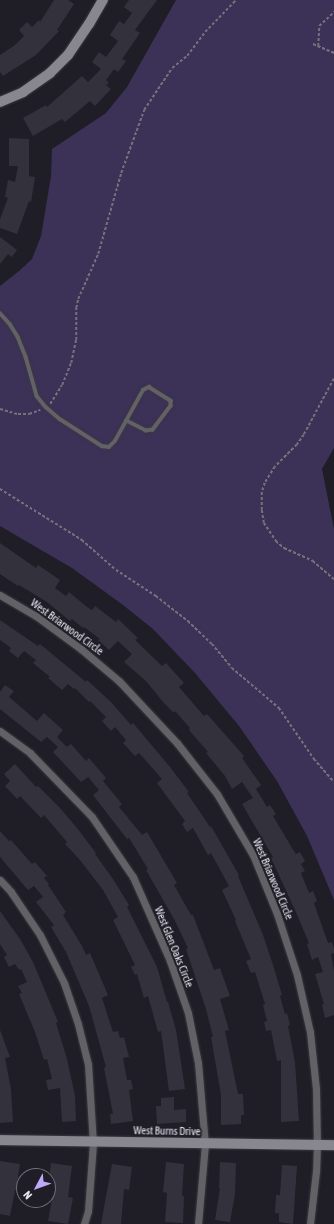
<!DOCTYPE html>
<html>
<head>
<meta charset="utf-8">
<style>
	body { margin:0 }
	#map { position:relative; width:334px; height:1224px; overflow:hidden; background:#1f1d26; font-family:"Asap Condensed",sans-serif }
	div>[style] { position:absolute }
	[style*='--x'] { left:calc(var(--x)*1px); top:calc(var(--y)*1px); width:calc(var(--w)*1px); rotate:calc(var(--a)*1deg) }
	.green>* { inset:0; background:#3c3157 }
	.building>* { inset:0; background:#33313c }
	.path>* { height:1.5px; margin-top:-0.75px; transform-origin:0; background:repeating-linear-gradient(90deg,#74727b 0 3px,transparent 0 5px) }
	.roads { filter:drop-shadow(0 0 1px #3b3942) drop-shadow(0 0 1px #3b3942) }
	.lane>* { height:3.5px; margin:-1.75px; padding:0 1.75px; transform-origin:1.75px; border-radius:1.75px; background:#626166 }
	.street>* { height:7px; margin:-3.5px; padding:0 3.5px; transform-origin:3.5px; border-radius:3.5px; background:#626166 }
	.secondary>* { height:10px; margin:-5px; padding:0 5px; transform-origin:5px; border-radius:5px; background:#88878f }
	span { translate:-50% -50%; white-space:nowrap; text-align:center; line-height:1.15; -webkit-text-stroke:4px #1f1d26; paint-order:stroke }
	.street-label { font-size:11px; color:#e7e6ed }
	.north { position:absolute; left:16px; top:1168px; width:40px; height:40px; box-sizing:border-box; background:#1f1d26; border:1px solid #6f6d76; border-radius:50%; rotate:229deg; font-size:11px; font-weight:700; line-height:16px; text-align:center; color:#e7e6ed }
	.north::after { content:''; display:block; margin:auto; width:14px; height:18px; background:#bda9f5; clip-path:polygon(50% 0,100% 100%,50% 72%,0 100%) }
</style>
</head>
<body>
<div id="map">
	<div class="green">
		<i style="clip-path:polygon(176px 0,334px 0,334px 448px,322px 469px,334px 529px,334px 900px,307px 836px,277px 781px,239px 726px,195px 673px,153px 629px,123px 605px,72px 568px,0 526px,0 286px,19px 271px,32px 259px,41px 236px,51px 176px,52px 149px,106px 113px,127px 87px)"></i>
	</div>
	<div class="building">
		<i style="clip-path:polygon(54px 0,68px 0,74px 4px,57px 30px,59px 31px,36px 55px,3px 76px,0 72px,0 55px,15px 45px,24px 36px,19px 30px,27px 22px,32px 27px,39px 20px,40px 22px)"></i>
		<i style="clip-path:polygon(129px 0,157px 0,135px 30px,140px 33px,122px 59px,126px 61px,118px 72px,114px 69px,106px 80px,109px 83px,106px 85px,111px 89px,95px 106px,90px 101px,65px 122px,62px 119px,33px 136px,23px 118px,46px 105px,47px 107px,82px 76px,88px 82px,101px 69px,92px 62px,99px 52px,106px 57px,118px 41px,110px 35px,119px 21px,124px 24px,132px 13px,124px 7px)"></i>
		<i style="clip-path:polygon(9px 138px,29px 139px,29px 176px,35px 177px,31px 202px,29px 201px,17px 234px,0 228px,0 219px,8px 198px,5px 197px,8px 180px,15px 182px,18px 166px,9px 166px)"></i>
		<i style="clip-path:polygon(0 237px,17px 250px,12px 257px,8px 254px,0 264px)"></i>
		<i style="clip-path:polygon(0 543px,36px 568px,38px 565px,60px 580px,55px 588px,66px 596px,69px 592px,87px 607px,92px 610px,95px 606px,116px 622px,118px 619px,138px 638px,135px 640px,162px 666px,166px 663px,184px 683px,179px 687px,204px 716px,207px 714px,244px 756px,242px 758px,261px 785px,256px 789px,267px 807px,270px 805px,276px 814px,273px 816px,292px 848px,296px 854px,300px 852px,305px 861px,301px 864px,305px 871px,301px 873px,309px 893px,313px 891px,317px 901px,314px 903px,328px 943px,332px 942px,334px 948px,334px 953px,331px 954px,334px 971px,334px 1015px,325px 1018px,322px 1005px,324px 1004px,315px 974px,323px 972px,318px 957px,312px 960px,307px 944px,309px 943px,295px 910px,271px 858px,273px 857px,242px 804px,253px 798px,242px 782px,232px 789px,225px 776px,206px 753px,208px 752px,189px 730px,190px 728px,175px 711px,174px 713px,163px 702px,146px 681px,124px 662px,132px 654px,118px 641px,109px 650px,98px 640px,100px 639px,84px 627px,83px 628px,72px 619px,70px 621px,47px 602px,19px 585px,18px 586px,0 574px)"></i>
		<i style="clip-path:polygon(0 620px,38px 646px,40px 644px,86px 682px,87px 680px,111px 702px,131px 725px,133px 723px,170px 767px,189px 792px,187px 793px,210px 827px,211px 826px,239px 875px,238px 876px,263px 935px,273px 965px,282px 995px,280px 996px,285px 1014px,287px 1013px,290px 1025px,288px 1026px,295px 1062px,299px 1121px,281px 1122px,281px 1060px,277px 1061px,271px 1030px,266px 1031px,264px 1022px,267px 1021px,263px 1005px,265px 1004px,255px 972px,251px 973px,246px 961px,251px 959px,235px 921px,236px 920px,222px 890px,229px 886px,211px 853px,208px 855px,193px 828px,187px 832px,182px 824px,185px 821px,157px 783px,162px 779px,139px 753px,135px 756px,123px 743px,126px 740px,115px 727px,111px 731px,102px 721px,106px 717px,90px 701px,89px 702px,75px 688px,74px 689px,68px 684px,62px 690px,48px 678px,50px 677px,33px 663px,36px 660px,24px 651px,18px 658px,9px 651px,11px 648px,0 640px)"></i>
		<i style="clip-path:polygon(5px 685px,14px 691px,9px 697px,37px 721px,44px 713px,63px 730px,57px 737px,67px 747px,71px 744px,86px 761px,89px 758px,106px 778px,103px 781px,122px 804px,119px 807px,142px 835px,147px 832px,177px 883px,174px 885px,191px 915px,193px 915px,214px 970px,220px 968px,230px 996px,220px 999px,229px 1030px,225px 1031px,238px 1094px,243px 1094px,244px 1115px,241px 1115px,241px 1124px,221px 1125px,221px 1095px,211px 1037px,213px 1037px,206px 1009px,186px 949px,188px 948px,174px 919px,146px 870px,148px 869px,129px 838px,127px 839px,93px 795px,99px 790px,88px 777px,81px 782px,53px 752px,58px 747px,47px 737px,41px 742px,0 709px,0 692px)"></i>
		<i style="clip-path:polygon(15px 764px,36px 787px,38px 786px,60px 808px,77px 828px,96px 853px,95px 854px,113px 879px,129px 905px,127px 907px,157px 967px,167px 1002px,168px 1002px,176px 1030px,185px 1089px,169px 1091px,161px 1031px,158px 1032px,148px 996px,144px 998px,137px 974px,135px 975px,131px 967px,135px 965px,113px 920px,118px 917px,103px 890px,80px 860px,65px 844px,67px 842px,44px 815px,41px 818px,20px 796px,17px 799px,5px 786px,10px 781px,4px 774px)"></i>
		<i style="clip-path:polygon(0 831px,9px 841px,11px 840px,32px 864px,35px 862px,47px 876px,44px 878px,49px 884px,48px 885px,66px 912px,63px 915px,82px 946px,86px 955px,90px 953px,108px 995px,102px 998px,113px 1032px,118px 1031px,120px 1038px,124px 1037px,129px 1057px,123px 1058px,127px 1080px,131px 1080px,133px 1089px,129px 1090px,133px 1121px,111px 1124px,110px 1114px,113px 1114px,104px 1068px,106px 1067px,89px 1006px,66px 952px,51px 927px,54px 925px,36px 902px,43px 897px,34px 886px,28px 890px,0 857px)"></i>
		<i style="clip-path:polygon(0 911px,20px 939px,33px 962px,58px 1022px,56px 1023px,67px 1059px,75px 1096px,76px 1121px,62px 1122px,60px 1088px,48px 1090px,46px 1080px,52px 1079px,47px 1059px,44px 1060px,35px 1032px,19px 994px,22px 993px,18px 986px,27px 982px,21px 969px,19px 970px,15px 964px,9px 967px,4px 957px,7px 955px,0 944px)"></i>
		<i style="clip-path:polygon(0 1030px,10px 1057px,5px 1058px,11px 1089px,13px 1122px,0 1123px)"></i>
		<i style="clip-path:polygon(174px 1097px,174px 1110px,186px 1109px,186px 1122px,157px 1124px,156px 1106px,161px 1106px,161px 1098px)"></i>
		<i style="clip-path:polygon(0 1161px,20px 1164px,16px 1190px,15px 1190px,10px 1216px,0 1214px)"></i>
		<i style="clip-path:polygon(166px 1162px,184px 1164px,182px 1196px,184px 1196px,183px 1223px,165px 1222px,167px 1193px,163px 1192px)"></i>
		<i style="clip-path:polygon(220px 1162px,236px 1163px,235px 1194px,230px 1222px,215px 1220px,220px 1188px,219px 1188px)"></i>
		<i style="clip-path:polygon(51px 1163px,72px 1166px,68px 1197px,73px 1198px,68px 1224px,48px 1221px,54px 1188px,48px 1187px)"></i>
		<i style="clip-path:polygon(112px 1164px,132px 1167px,129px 1190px,124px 1189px,121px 1224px,101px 1224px)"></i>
		<i style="clip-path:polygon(282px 1165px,297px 1166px,293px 1224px,279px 1222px,279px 1213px,275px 1213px,276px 1195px,280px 1195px)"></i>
	</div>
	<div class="path">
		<i style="--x:313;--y:44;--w:23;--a:23"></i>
		<i style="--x:318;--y:46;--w:20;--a:-87"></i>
		<i style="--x:319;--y:26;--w:21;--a:-43"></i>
		<i style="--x:334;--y:379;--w:64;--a:118.2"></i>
		<i style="--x:304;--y:435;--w:12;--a:125"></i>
		<i style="--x:297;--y:445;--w:31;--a:135"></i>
		<i style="--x:275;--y:467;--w:19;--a:122"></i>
		<i style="--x:265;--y:483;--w:9;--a:108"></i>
		<i style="--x:262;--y:492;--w:18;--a:90"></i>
		<i style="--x:262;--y:510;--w:13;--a:81"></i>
		<i style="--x:264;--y:523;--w:22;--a:56"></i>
		<i style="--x:276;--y:541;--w:11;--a:41"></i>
		<i style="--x:284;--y:548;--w:32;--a:24"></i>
		<i style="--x:313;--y:561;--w:28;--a:41"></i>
		<i style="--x:50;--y:404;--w:22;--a:-58"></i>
		<i style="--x:62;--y:385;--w:24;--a:-68"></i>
		<i style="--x:71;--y:363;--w:24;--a:-78"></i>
		<i style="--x:76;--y:340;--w:32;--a:-90"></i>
		<i style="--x:76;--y:308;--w:9;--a:-77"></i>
		<i style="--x:78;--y:299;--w:49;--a:-66"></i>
		<i style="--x:98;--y:254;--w:84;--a:-74.1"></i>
		<i style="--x:121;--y:173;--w:67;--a:-69.9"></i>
		<i style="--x:144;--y:110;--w:50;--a:-56.3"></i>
		<i style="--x:172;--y:68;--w:19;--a:-39"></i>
		<i style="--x:187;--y:56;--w:30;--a:-53"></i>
		<i style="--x:205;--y:32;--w:45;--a:-45.9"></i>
		<i style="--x:0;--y:409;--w:19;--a:16"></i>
		<i style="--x:18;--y:414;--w:11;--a:0"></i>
		<i style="--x:29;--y:414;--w:12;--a:-20"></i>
		<i style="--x:0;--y:489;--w:97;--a:31.9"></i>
		<i style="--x:82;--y:540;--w:45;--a:41.4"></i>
		<i style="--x:116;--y:570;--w:48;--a:33"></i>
		<i style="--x:156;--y:596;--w:41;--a:38"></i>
		<i style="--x:188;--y:621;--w:33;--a:44"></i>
		<i style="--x:212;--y:644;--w:31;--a:50"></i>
		<i style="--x:232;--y:668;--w:62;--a:40.4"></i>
		<i style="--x:279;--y:708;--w:62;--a:55.5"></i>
		<i style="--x:314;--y:759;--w:30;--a:49"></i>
	</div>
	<div class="roads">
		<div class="lane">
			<i style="--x:0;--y:313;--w:15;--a:48"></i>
			<i style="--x:10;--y:324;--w:15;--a:58"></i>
			<i style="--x:18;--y:337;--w:22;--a:68"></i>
			<i style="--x:26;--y:357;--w:41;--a:74.2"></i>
			<i style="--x:37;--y:396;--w:14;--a:51"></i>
			<i style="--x:46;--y:407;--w:18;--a:41"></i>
			<i style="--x:60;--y:419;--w:50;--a:32.7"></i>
			<i style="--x:102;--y:446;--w:7;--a:8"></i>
			<i style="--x:109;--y:447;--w:8;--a:-45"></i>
			<i style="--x:115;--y:441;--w:58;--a:-61.2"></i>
			<i style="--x:143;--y:390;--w:7;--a:-27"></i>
			<i style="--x:149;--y:387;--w:26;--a:32"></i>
			<i style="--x:171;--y:401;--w:5;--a:90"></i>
			<i style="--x:171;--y:406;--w:30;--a:127"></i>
			<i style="--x:153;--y:430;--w:7;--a:172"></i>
			<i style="--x:146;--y:431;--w:22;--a:-153"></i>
		</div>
		<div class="street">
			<i style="--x:0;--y:595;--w:42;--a:30.3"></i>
			<i style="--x:36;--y:616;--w:56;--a:36.3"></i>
			<i style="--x:81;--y:649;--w:50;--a:40.1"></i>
			<i style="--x:119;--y:681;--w:85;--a:46.9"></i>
			<i style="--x:177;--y:743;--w:65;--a:51.9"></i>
			<i style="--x:217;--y:794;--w:71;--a:59.5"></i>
			<i style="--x:253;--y:855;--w:64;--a:67.9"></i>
			<i style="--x:277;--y:914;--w:64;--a:71.8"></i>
			<i style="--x:297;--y:975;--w:58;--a:77.2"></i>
			<i style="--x:310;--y:1032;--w:57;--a:84"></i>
			<i style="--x:316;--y:1089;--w:56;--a:89"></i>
			<i style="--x:317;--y:1145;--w:26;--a:92"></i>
			<i style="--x:316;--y:1171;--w:53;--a:96.5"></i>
			<i style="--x:0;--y:731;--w:37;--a:36"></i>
			<i style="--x:30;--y:753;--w:89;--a:45.9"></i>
			<i style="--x:92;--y:817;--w:73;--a:55.7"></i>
			<i style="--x:133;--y:877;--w:92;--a:66.2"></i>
			<i style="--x:170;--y:961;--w:55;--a:70.9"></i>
			<i style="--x:188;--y:1013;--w:51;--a:78.7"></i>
			<i style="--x:198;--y:1063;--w:81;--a:85.1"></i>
			<i style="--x:205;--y:1144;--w:80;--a:95"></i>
			<i style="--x:0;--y:880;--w:16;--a:47"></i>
			<i style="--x:11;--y:892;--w:52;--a:56"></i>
			<i style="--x:40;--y:935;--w:54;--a:63.4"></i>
			<i style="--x:64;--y:983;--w:43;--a:71.1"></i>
			<i style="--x:78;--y:1024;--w:41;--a:76"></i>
			<i style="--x:88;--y:1064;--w:79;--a:86.4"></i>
			<i style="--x:93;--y:1143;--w:68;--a:94.2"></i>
			<i style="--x:88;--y:1211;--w:14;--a:107"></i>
		</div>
		<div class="secondary">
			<i style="--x:0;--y:102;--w:25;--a:-23"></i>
			<i style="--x:23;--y:92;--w:33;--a:-35"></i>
			<i style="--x:50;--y:73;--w:25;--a:-45"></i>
			<i style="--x:68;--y:55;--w:37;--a:-56"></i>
			<i style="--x:89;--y:24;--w:28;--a:-60"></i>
			<i style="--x:0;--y:1140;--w:334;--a:0.9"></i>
		</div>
	</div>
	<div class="street-label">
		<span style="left:67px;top:627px;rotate:36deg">West Briarwood Circle</span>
		<span style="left:273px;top:879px;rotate:67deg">West Briarwood Circle</span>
		<span style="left:174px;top:947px;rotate:68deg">West Glen Oaks Circle</span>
		<span style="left:167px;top:1131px;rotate:1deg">West Burns Drive</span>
	</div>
	<div class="north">N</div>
</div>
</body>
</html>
